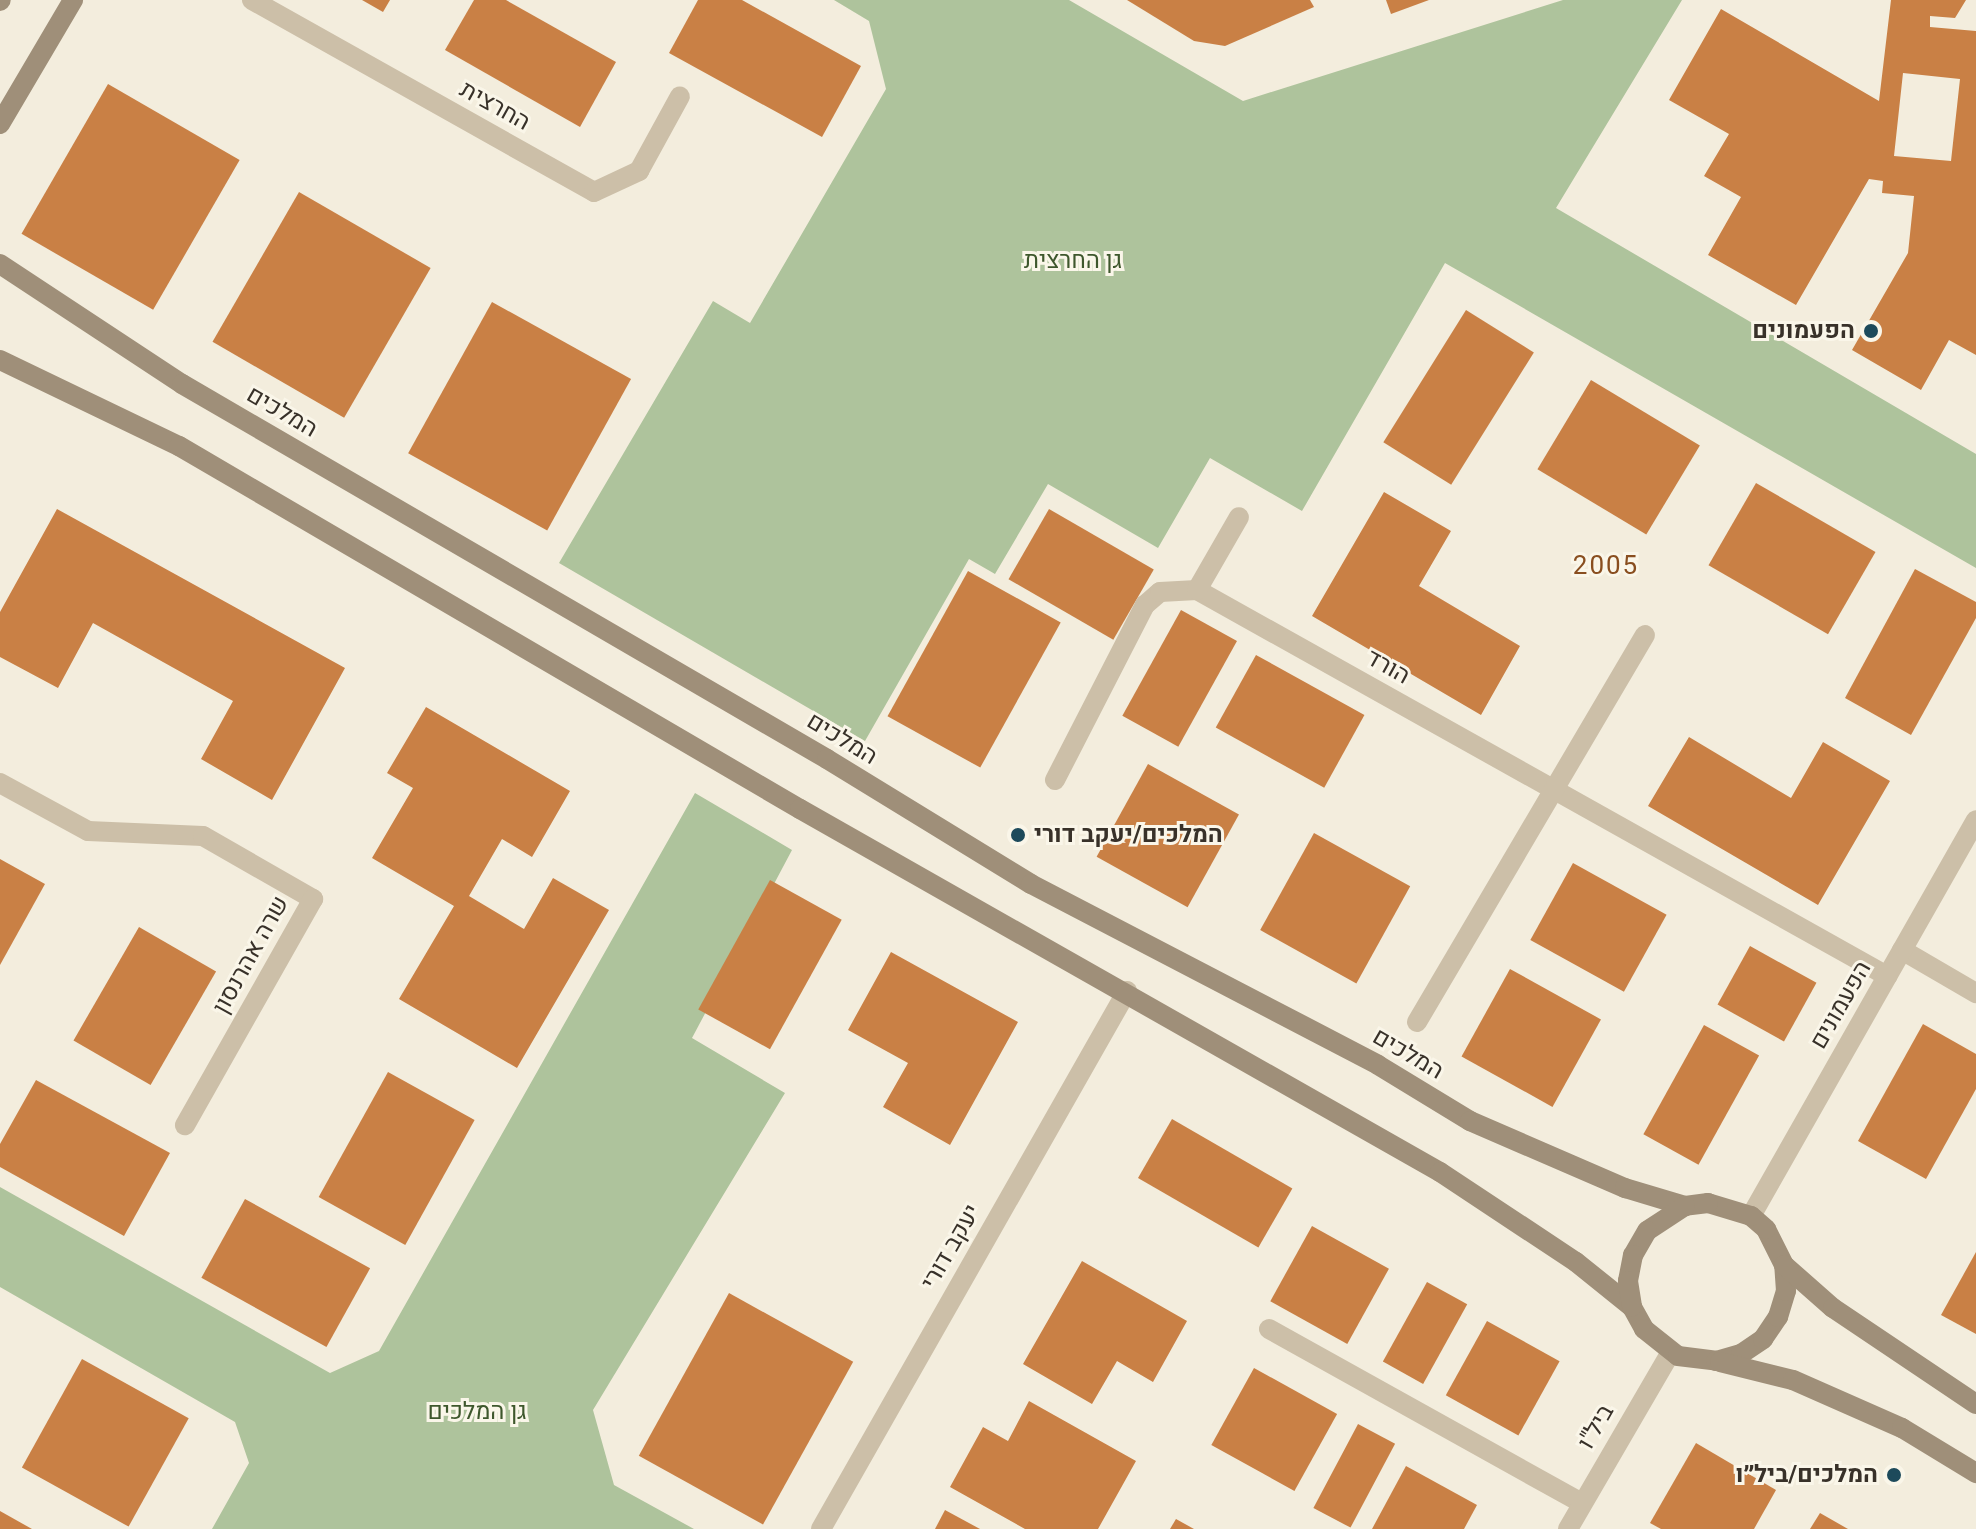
<!DOCTYPE html>
<html>
<head>
<meta charset="utf-8">
<style>
	body { margin:0 }
	#map { position:relative; width:1976px; height:1529px; overflow:hidden; background:#f3eddd; font-family:Roboto,Heebo,sans-serif }
	div>[style] { position:absolute }
	[style*='--x'] { left:calc(var(--x)*1px); top:calc(var(--y)*1px); width:calc(var(--w)*1px); rotate:calc(var(--a)*1deg) }
	.green>* { inset:0; background:#aec39c }
	.building>* { inset:0; background:#c98045; transform-origin:0 0 }
	.lane>* { height:20px; margin:-10px; padding:0 10px; transform-origin:10px; border-radius:10px; background:#ccbfa8 }
	.street>* { height:20px; margin:-10px; padding:0 10px; transform-origin:10px; border-radius:10px; background:#ccbfa8 }
	.secondary>* { height:20px; margin:-10px; padding:0 10px; transform-origin:10px; border-radius:10px; background:#9f8f79 }
	.dots>* { width:22px; height:22px; translate:-50% -50%; box-sizing:border-box; border:4px solid #faf6e9; border-radius:50% }
	span { translate:-50% -50%; white-space:nowrap; text-align:center; line-height:1.15; -webkit-text-stroke:6px #faf6e9; paint-order:stroke }
	.street-label { font-size:24px; color:#383129 }
	.park-label { font-size:24px; color:#3e572c }
	.poi-label { font-size:24px; color:#383129; font-weight:700 }
	.right { translate:-100% -50%; text-align:right }
	.left { translate:0 -50%; text-align:left }
	.neighbourhood-label { font-size:26px; color:#894e1f; letter-spacing:2px }
</style>
</head>
<body>
<div id="map">
	<div class="green">
		<i style="clip-path:polygon(834px 0,1069px 0,1243px 101px,1563px 0,1682px 0,1556px 208px,1976px 454px,1976px 568px,1445px 263px,1302px 511px,1210px 458px,1158px 548px,1048px 484px,995px 574px,969px 559px,865px 741px,559px 563px,713px 301px,750px 323px,886px 89px,869px 21px)"></i>
		<i style="clip-path:polygon(695px 793px,792px 850px,692px 1038px,785px 1093px,593px 1410px,614px 1485px,694px 1529px,212px 1529px,249px 1463px,235px 1422px,0 1287px,0 1187px,330px 1373px,379px 1351px)"></i>
	</div>
	<div class="building">
		<i style="clip-path:polygon(362px 0,390px 0,383px 12px)"></i>
		<i style="clip-path:polygon(474px 0,506px 0,616px 62px,580px 127px,445px 50px)"></i>
		<i style="clip-path:polygon(698px 0,742px 0,861px 66px,822px 137px,669px 53px)"></i>
		<i style="clip-path:polygon(1127px 0,1310px 0,1314px 7px,1225px 46px,1194px 41px)"></i>
		<i style="clip-path:polygon(1386px 0,1429px 0,1391px 14px)"></i>
		<i style="clip-path:polygon(evenodd,1891px 0,1966px 0,1955px 18px,1930px 16px,1930px 27px,1976px 31px,1976px 355px,1949px 340px,1921px 390px,1852px 350px,1908px 253px,1914px 196px,1882px 193px,1883px 181px,1869px 179px,1796px 305px,1708px 255px,1741px 197px,1704px 176px,1729px 134px,1669px 100px,1721px 9px,1879px 101px,1891px 0,1903px 73px,1960px 79px,1951px 161px,1894px 156px,1903px 73px)"></i>
		<i style="left:108px;top:84px;width:152px;height:173px;rotate:30deg"></i>
		<i style="left:299px;top:192px;width:152px;height:173px;rotate:30deg"></i>
		<i style="left:492px;top:302px;width:159px;height:173px;rotate:29deg"></i>
		<i style="left:1466px;top:310px;width:80px;height:156px;rotate:32deg"></i>
		<i style="left:1591px;top:380px;width:127px;height:104px;rotate:31deg"></i>
		<i style="left:1756px;top:483px;width:138px;height:95px;rotate:30deg"></i>
		<i style="clip-path:polygon(1384px 492px,1451px 531px,1419px 586px,1520px 646px,1481px 715px,1312px 616px)"></i>
		<i style="clip-path:polygon(57px 509px,345px 668px,272px 800px,201px 759px,233px 701px,93px 623px,58px 688px,0 657px,0 612px)"></i>
		<i style="left:1049px;top:509px;width:121px;height:81px;rotate:30deg"></i>
		<i style="clip-path:polygon(1915px 569px,1976px 602px,1976px 618px,1911px 735px,1845px 698px)"></i>
		<i style="left:968px;top:571px;width:106px;height:166px;rotate:29deg"></i>
		<i style="left:1181px;top:610px;width:64px;height:121px;rotate:29deg"></i>
		<i style="left:1256px;top:655px;width:124px;height:83px;rotate:29deg"></i>
		<i style="clip-path:polygon(426px 707px,570px 791px,532px 857px,502px 839px,469px 896px,524px 929px,553px 878px,609px 910px,517px 1068px,399px 999px,454px 906px,372px 858px,413px 788px,387px 773px)"></i>
		<i style="clip-path:polygon(1689px 737px,1791px 798px,1823px 742px,1890px 781px,1818px 905px,1648px 806px)"></i>
		<i style="left:1148px;top:764px;width:104px;height:106px;rotate:29deg"></i>
		<i style="left:1314px;top:833px;width:110px;height:111px;rotate:29deg"></i>
		<i style="clip-path:polygon(0 859px,45px 884px,0 965px)"></i>
		<i style="left:1573px;top:863px;width:107px;height:88px;rotate:29deg"></i>
		<i style="left:770px;top:880px;width:82px;height:148px;rotate:29deg"></i>
		<i style="left:139px;top:927px;width:89px;height:131px;rotate:30deg"></i>
		<i style="left:1750px;top:946px;width:76px;height:67px;rotate:29deg"></i>
		<i style="clip-path:polygon(891px 952px,1018px 1022px,950px 1145px,883px 1107px,908px 1063px,848px 1030px)"></i>
		<i style="left:1510px;top:969px;width:104px;height:100px;rotate:29deg"></i>
		<i style="clip-path:polygon(1923px 1024px,1976px 1054px,1976px 1089px,1926px 1179px,1858px 1141px)"></i>
		<i style="left:1704px;top:1025px;width:63px;height:125px;rotate:29deg"></i>
		<i style="left:388px;top:1072px;width:99px;height:143px;rotate:29deg"></i>
		<i style="clip-path:polygon(36px 1080px,170px 1153px,124px 1236px,0 1167px,0 1144px)"></i>
		<i style="left:1172px;top:1119px;width:139px;height:68px;rotate:30deg"></i>
		<i style="left:245px;top:1199px;width:143px;height:90px;rotate:29deg"></i>
		<i style="left:1312px;top:1226px;width:88px;height:86px;rotate:29deg"></i>
		<i style="clip-path:polygon(1976px 1252px,1976px 1334px,1941px 1315px)"></i>
		<i style="clip-path:polygon(1082px 1261px,1187px 1321px,1153px 1382px,1117px 1361px,1092px 1404px,1023px 1364px)"></i>
		<i style="left:1427px;top:1282px;width:46px;height:91px;rotate:29deg"></i>
		<i style="left:729px;top:1293px;width:142px;height:186px;rotate:29deg"></i>
		<i style="left:1487px;top:1321px;width:83px;height:85px;rotate:29deg"></i>
		<i style="left:82px;top:1359px;width:122px;height:124px;rotate:29deg"></i>
		<i style="left:1254px;top:1368px;width:95px;height:88px;rotate:29deg"></i>
		<i style="clip-path:polygon(1029px 1401px,1136px 1461px,1098px 1529px,1025px 1529px,950px 1487px,983px 1427px,1008px 1441px)"></i>
		<i style="left:1358px;top:1424px;width:42px;height:95px;rotate:28deg"></i>
		<i style="clip-path:polygon(1696px 1443px,1776px 1490px,1754px 1529px,1661px 1529px,1650px 1523px)"></i>
		<i style="clip-path:polygon(1406px 1466px,1477px 1505px,1464px 1529px,1372px 1529px)"></i>
		<i style="clip-path:polygon(945px 1510px,980px 1529px,935px 1529px)"></i>
		<i style="clip-path:polygon(0 1511px,32px 1529px,0 1529px)"></i>
		<i style="clip-path:polygon(1820px 1513px,1848px 1529px,1810px 1529px)"></i>
		<i style="clip-path:polygon(1176px 1519px,1194px 1529px,1170px 1529px)"></i>
	</div>
	<div class="lane">
		<i style="--x:1269;--y:1329;--w:358;--a:29.1"></i>
	</div>
	<div class="street">
		<i style="--x:252;--y:0;--w:392;--a:29.3"></i>
		<i style="--x:594;--y:192;--w:50;--a:-25"></i>
		<i style="--x:639;--y:171;--w:85;--a:-61.3"></i>
		<i style="--x:1197;--y:590;--w:791;--a:29.22"></i>
		<i style="--x:1055;--y:780;--w:197;--a:-62.8"></i>
		<i style="--x:1145;--y:605;--w:20;--a:-41"></i>
		<i style="--x:1160;--y:592;--w:37;--a:-3"></i>
		<i style="--x:1197;--y:590;--w:84;--a:-60.1"></i>
		<i style="--x:0;--y:783;--w:100;--a:28.6"></i>
		<i style="--x:88;--y:831;--w:115;--a:2.5"></i>
		<i style="--x:203;--y:836;--w:127;--a:29.8"></i>
		<i style="--x:313;--y:899;--w:260;--a:119.5"></i>
		<i style="--x:1902;--y:950;--w:86;--a:30.2"></i>
		<i style="--x:1417;--y:1022;--w:449;--a:-59.5"></i>
		<i style="--x:1751;--y:1216;--w:455;--a:-60.4"></i>
		<i style="--x:821;--y:1529;--w:619;--a:-60.37"></i>
		<i style="--x:1568;--y:1529;--w:205;--a:-59.8"></i>
	</div>
	<div class="secondary">
		<i style="--x:0;--y:1;--w:1;--a:-45"></i>
		<i style="--x:0;--y:124;--w:144;--a:-59.5"></i>
		<i style="--x:0;--y:264;--w:218;--a:33.4"></i>
		<i style="--x:182;--y:384;--w:746;--a:30.17"></i>
		<i style="--x:827;--y:759;--w:239;--a:31.5"></i>
		<i style="--x:1031;--y:884;--w:391;--a:27.5"></i>
		<i style="--x:1378;--y:1065;--w:108;--a:31.3"></i>
		<i style="--x:1470;--y:1121;--w:169;--a:23.4"></i>
		<i style="--x:1625;--y:1188;--w:63;--a:16.7"></i>
		<i style="--x:0;--y:360;--w:199;--a:25.7"></i>
		<i style="--x:179;--y:446;--w:719;--a:30.31"></i>
		<i style="--x:800;--y:809;--w:736;--a:29.56"></i>
		<i style="--x:1440;--y:1172;--w:163;--a:33.5"></i>
		<i style="--x:1576;--y:1262;--w:72;--a:38.8"></i>
		<i style="--x:1632;--y:1307;--w:25;--a:61"></i>
		<i style="--x:1644;--y:1329;--w:43;--a:38.5"></i>
		<i style="--x:1678;--y:1356;--w:38;--a:7"></i>
		<i style="--x:1716;--y:1361;--w:26;--a:-16"></i>
		<i style="--x:1741;--y:1354;--w:27;--a:-34"></i>
		<i style="--x:1763;--y:1339;--w:27;--a:-56"></i>
		<i style="--x:1778;--y:1317;--w:27;--a:-73"></i>
		<i style="--x:1786;--y:1291;--w:26;--a:-94"></i>
		<i style="--x:1784;--y:1265;--w:40;--a:-116.6"></i>
		<i style="--x:1766;--y:1229;--w:20;--a:-139"></i>
		<i style="--x:1751;--y:1216;--w:45;--a:-163.2"></i>
		<i style="--x:1708;--y:1203;--w:23;--a:173"></i>
		<i style="--x:1685;--y:1206;--w:45;--a:146.7"></i>
		<i style="--x:1647;--y:1231;--w:28;--a:120"></i>
		<i style="--x:1633;--y:1255;--w:26;--a:101"></i>
		<i style="--x:1628;--y:1281;--w:26;--a:81"></i>
		<i style="--x:1784;--y:1265;--w:65;--a:41.3"></i>
		<i style="--x:1833;--y:1308;--w:172;--a:33.9"></i>
		<i style="--x:1720;--y:1362;--w:75;--a:13.9"></i>
		<i style="--x:1793;--y:1380;--w:119;--a:23.8"></i>
		<i style="--x:1902;--y:1428;--w:87;--a:31.3"></i>
	</div>
	<div class="dots">
		<i style="left:1871px;top:331px;background:#1d4a5b"></i>
		<i style="left:1018px;top:835px;background:#1d4a5b"></i>
		<i style="left:1894px;top:1475px;background:#1d4a5b"></i>
	</div>
	<div class="street-label">
		<span style="left:495px;top:106px;rotate:29deg">החרצית</span>
		<span style="left:282px;top:412px;rotate:30deg">המלכים</span>
		<span style="left:1388px;top:667px;rotate:29deg">הורד</span>
		<span style="left:842px;top:739px;rotate:31deg">המלכים</span>
		<span style="left:251px;top:955px;rotate:-61deg">שרה אהרנסון</span>
		<span style="left:1841px;top:1005px;rotate:-60deg">הפעמונים</span>
		<span style="left:1408px;top:1054px;rotate:30deg">המלכים</span>
		<span style="left:951px;top:1247px;rotate:-60deg">יעקב דורי</span>
		<span style="left:1596px;top:1427px;rotate:-60deg">ביל"ו</span>
	</div>
	<div class="park-label">
		<span style="left:1073px;top:261px">גן החרצית</span>
		<span style="left:477px;top:1412px">גן המלכים</span>
	</div>
	<div class="poi-label">
		<span class="right" style="left:1855px;top:331px">הפעמונים</span>
		<span class="left" style="left:1034px;top:835px">המלכים/יעקב דורי</span>
		<span class="right" style="left:1878px;top:1475px">המלכים/ביל״ו</span>
	</div>
	<div class="neighbourhood-label">
		<span style="left:1606px;top:566px">2005</span>
	</div>
</div>
</body>
</html>
